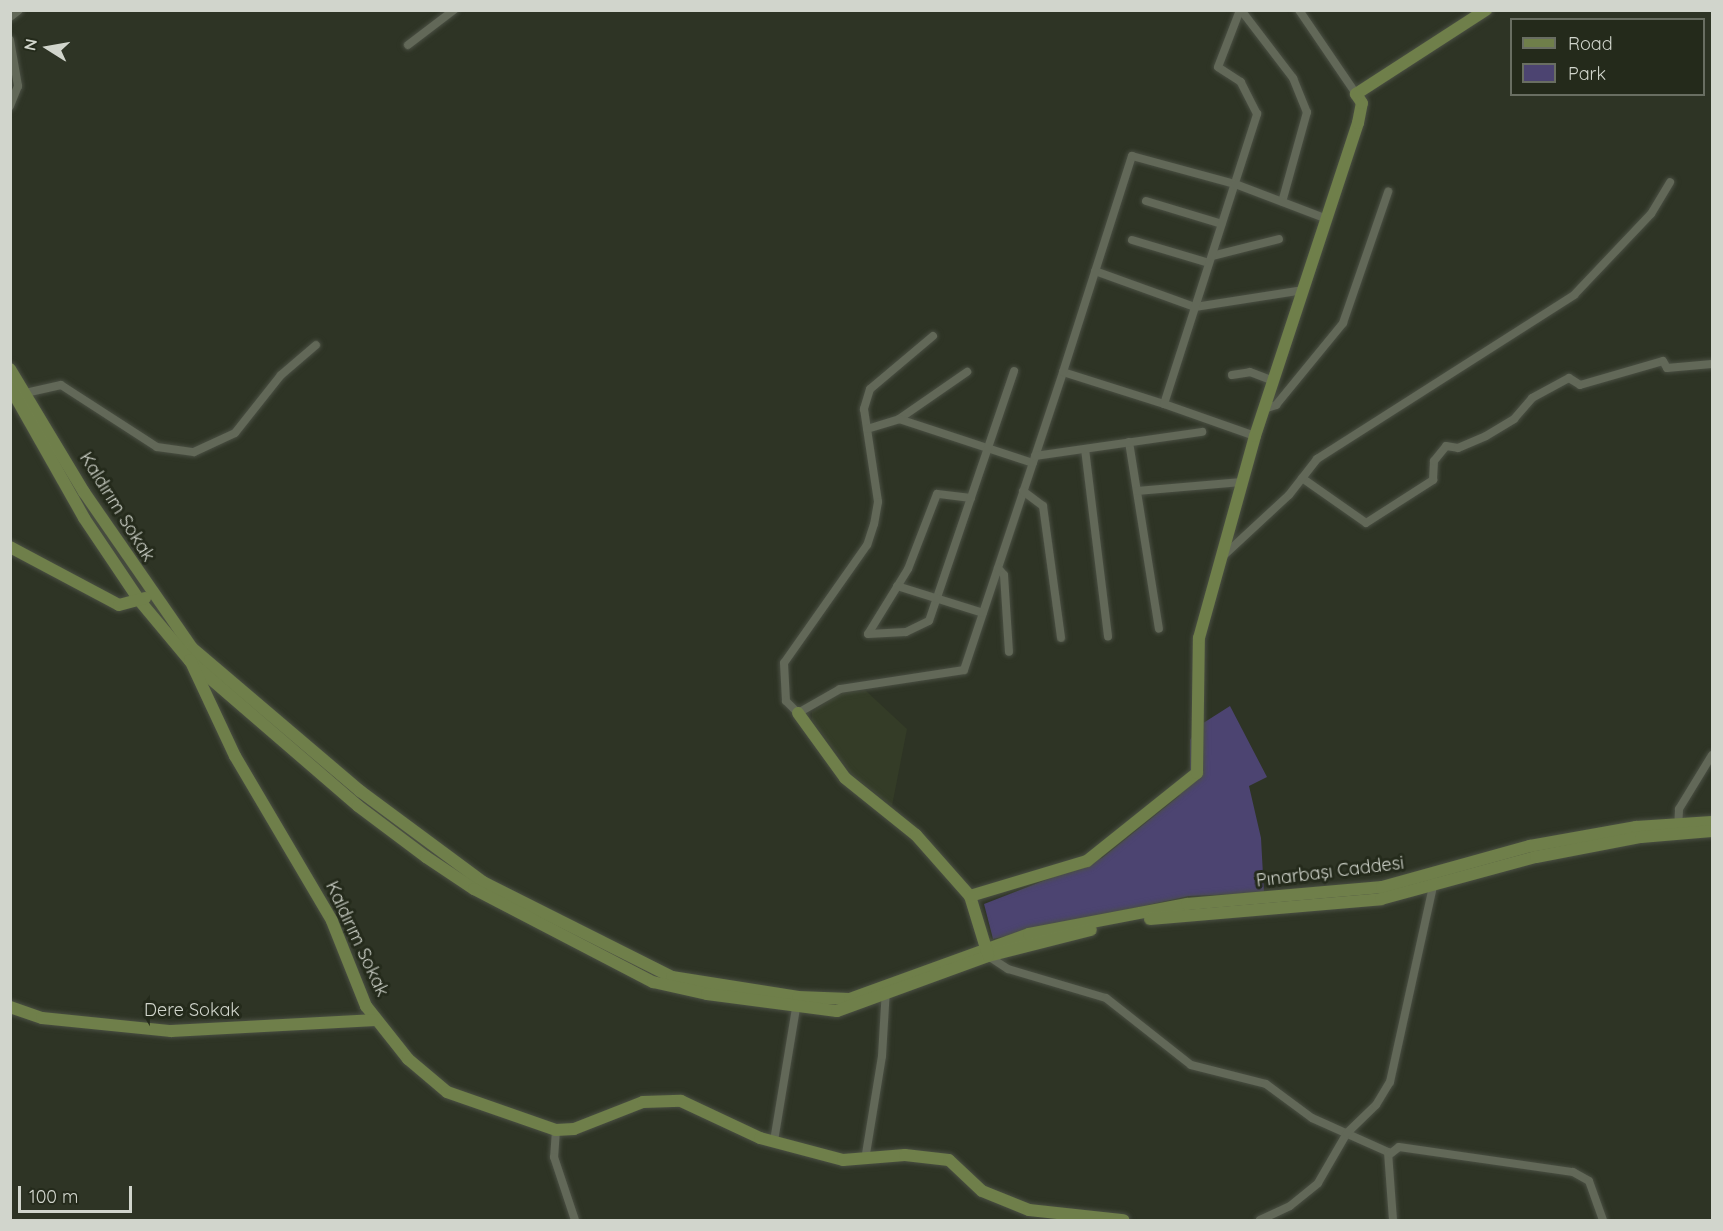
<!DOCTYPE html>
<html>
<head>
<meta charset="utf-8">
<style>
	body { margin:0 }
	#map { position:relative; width:1723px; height:1231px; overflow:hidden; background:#2e3425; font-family:Quicksand,sans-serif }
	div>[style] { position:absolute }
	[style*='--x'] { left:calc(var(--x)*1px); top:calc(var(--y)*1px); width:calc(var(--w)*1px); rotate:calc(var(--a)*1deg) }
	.built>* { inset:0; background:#343c27 }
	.green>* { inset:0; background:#4c4471 }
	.roads { filter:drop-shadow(0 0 2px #4a4f43) drop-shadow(0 0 2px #4a4f43) }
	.street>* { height:8px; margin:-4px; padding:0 4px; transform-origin:4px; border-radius:4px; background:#626858 }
	.secondary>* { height:12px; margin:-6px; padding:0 6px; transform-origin:6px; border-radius:6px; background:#6f7f4a }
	span { translate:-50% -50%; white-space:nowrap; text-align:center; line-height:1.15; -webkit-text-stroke:6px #242a1b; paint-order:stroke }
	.street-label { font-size:18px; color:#d1d5cc }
	.frame { position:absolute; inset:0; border:12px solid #d1d5cc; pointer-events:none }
	.legend { position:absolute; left:1510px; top:18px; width:195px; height:78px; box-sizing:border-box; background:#242a1b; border:2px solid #696e62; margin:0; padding:8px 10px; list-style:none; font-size:18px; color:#d1d5cc }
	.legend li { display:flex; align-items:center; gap:12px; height:30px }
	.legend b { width:30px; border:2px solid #696e62 }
	.north { position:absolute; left:18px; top:18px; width:60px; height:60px; -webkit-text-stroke:4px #242a1b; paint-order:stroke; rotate:281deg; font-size:16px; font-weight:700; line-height:24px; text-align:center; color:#d1d5cc }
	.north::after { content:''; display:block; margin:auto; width:21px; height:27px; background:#d1d5cc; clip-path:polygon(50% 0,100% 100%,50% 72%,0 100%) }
	.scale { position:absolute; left:18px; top:1186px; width:114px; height:27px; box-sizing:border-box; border:3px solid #d1d5cc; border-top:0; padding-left:8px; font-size:18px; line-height:21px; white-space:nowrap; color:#d1d5cc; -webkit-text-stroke:4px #242a1b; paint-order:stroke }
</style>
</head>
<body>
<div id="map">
	<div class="built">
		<i style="clip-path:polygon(865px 690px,907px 729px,892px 806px,853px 776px,812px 720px,812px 712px,839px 693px)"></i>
	</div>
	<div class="green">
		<i style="clip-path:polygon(1230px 706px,1267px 777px,1249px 786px,1261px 838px,1264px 893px,1189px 896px,993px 939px,984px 904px,1102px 858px,1179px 796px,1190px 776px,1190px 740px,1197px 727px)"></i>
	</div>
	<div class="roads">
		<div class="street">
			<i style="--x:1241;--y:10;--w:86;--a:52.6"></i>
			<i style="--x:1293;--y:78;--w:37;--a:68"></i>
			<i style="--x:1307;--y:112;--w:93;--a:105.5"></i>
			<i style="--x:1299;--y:10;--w:102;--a:55.8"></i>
			<i style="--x:10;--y:17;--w:11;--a:-38"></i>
			<i style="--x:10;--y:40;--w:47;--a:80.1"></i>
			<i style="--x:18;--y:86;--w:22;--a:112"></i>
			<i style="--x:408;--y:45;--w:58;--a:-37.3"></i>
			<i style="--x:1146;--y:201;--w:79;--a:16.8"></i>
			<i style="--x:1132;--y:240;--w:80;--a:16.6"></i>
			<i style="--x:1212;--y:256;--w:69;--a:-14.2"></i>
			<i style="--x:1095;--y:271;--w:106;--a:19.8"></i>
			<i style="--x:1195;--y:307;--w:110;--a:-8.9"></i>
			<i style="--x:933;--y:336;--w:82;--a:139.9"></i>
			<i style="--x:870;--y:389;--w:21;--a:107"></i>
			<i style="--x:864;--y:409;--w:94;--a:81.4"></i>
			<i style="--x:878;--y:502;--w:22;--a:100"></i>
			<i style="--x:874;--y:524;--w:22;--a:108"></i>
			<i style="--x:867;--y:545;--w:144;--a:125.1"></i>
			<i style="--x:784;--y:663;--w:38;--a:87"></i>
			<i style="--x:786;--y:701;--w:17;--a:45"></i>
			<i style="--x:798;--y:713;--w:48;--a:-29.7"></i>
			<i style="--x:840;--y:689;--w:125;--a:-8.7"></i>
			<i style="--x:964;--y:670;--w:314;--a:-71.6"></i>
			<i style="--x:1063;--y:372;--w:106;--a:17.6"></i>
			<i style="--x:1164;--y:404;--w:305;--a:-72.2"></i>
			<i style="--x:1257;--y:114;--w:36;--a:-117"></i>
			<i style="--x:1241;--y:82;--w:27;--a:-147"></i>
			<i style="--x:1218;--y:67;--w:61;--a:-68.9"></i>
			<i style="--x:1063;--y:372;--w:227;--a:-72.3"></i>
			<i style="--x:1132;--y:156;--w:107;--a:15.2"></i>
			<i style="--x:1235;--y:184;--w:98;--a:20.8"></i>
			<i style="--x:1232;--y:375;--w:18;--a:-9"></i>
			<i style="--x:1250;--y:372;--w:26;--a:21"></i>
			<i style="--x:21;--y:394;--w:41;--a:-12.7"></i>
			<i style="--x:61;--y:385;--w:114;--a:32.9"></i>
			<i style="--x:157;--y:447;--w:37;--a:8"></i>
			<i style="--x:194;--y:452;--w:45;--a:-24.9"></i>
			<i style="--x:235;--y:433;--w:74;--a:-51.6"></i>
			<i style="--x:281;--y:375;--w:46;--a:-40.6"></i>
			<i style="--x:1164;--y:404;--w:96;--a:19.4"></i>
			<i style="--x:1264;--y:409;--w:13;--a:-18"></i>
			<i style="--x:1276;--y:405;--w:106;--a:-50.7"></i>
			<i style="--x:1343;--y:323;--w:139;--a:-71"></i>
			<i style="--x:899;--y:419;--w:83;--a:-34.7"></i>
			<i style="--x:867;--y:429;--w:34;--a:-17"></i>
			<i style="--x:899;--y:419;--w:141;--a:18.2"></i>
			<i style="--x:1129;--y:442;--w:189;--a:80.9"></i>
			<i style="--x:1085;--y:449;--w:189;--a:83"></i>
			<i style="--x:1035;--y:456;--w:169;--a:-8.2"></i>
			<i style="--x:1302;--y:478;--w:78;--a:35.1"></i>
			<i style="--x:1366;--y:523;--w:80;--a:-32.7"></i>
			<i style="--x:1433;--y:480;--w:19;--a:-87"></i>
			<i style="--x:1434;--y:461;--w:19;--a:-51"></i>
			<i style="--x:1446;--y:446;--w:12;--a:9"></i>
			<i style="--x:1458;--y:448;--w:30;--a:-23"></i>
			<i style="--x:1486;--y:436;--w:33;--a:-31"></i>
			<i style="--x:1514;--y:419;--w:28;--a:-49"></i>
			<i style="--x:1532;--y:398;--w:42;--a:-28.4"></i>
			<i style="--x:1569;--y:378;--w:13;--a:32"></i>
			<i style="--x:1580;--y:385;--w:86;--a:-16.1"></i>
			<i style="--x:1663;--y:361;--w:8;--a:60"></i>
			<i style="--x:1667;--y:368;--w:45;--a:-5.1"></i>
			<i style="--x:1023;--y:491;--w:25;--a:37"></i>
			<i style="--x:1043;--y:506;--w:133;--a:82.2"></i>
			<i style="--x:1137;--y:491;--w:105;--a:-4.9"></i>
			<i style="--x:971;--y:498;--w:34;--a:-173"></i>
			<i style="--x:937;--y:494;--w:80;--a:111.1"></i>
			<i style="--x:908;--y:569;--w:76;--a:121.6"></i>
			<i style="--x:868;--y:634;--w:38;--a:-3"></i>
			<i style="--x:906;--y:632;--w:25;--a:-26"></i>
			<i style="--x:929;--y:621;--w:264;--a:-71.2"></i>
			<i style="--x:1222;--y:557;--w:91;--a:-42.8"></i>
			<i style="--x:1289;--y:495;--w:46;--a:-52.1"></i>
			<i style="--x:1317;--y:459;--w:305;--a:-32.5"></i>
			<i style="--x:1574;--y:295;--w:112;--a:-46.5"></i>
			<i style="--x:1651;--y:214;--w:37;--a:-59"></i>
			<i style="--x:998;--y:568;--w:9;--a:49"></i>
			<i style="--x:1004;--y:575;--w:77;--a:86.3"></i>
			<i style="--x:897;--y:586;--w:90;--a:17.4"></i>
			<i style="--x:1678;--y:829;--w:20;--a:-87"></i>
			<i style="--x:1679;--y:809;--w:63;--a:-58.6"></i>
			<i style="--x:988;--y:956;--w:24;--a:33"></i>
			<i style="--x:1008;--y:969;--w:102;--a:16.5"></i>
			<i style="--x:1106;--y:998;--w:108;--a:38.2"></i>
			<i style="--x:1191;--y:1065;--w:77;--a:14.2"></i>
			<i style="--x:1266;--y:1084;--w:57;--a:36.5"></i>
			<i style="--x:1312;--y:1118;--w:83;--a:24.1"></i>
			<i style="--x:1388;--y:1152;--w:68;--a:85.8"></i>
			<i style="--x:556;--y:1130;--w:27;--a:94"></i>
			<i style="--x:554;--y:1157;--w:66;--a:71.6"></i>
			<i style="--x:774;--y:1141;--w:135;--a:-80.6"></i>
			<i style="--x:1390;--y:1154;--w:11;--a:-38"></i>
			<i style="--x:1399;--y:1147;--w:176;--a:8.2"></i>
			<i style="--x:1573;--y:1172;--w:18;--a:29"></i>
			<i style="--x:1589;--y:1181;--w:41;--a:70.3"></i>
			<i style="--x:865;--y:1160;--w:105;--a:-80.7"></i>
			<i style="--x:882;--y:1056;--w:68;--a:-86.6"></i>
			<i style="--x:1260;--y:1220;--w:33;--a:-25"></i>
			<i style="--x:1290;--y:1206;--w:36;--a:-39"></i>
			<i style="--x:1318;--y:1183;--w:58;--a:-59.9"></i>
			<i style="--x:1347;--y:1133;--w:40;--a:-44"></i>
			<i style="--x:1376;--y:1105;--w:27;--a:-59"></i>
			<i style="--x:1390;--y:1082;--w:205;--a:-77.6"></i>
		</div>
		<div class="secondary">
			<i style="--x:10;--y:369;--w:144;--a:59"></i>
			<i style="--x:84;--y:492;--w:190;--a:55.3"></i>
			<i style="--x:192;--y:648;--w:221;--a:40.4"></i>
			<i style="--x:360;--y:791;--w:153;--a:36.5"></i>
			<i style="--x:483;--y:882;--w:212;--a:26.7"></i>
			<i style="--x:672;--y:977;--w:128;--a:9"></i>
			<i style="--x:798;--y:997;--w:52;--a:2.2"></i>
			<i style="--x:850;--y:999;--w:190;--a:-20"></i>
			<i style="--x:1029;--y:934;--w:161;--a:-10.8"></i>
			<i style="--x:1187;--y:904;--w:196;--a:-5"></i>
			<i style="--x:1382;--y:887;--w:154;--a:-15.5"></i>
			<i style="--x:1530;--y:846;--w:108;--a:-10.2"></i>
			<i style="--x:1636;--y:827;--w:76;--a:-3.8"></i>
			<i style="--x:10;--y:387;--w:150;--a:60.5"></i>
			<i style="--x:84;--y:518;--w:99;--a:56.1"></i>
			<i style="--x:139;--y:600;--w:80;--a:50.1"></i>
			<i style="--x:190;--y:661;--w:222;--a:40.8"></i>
			<i style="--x:358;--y:806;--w:85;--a:36.9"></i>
			<i style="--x:426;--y:857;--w:58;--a:33.7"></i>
			<i style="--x:474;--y:889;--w:202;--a:27.5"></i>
			<i style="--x:653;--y:982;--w:55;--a:12.5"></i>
			<i style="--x:707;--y:994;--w:131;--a:7.5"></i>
			<i style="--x:837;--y:1011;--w:161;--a:-20"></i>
			<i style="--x:988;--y:956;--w:106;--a:-14.2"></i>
			<i style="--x:10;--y:547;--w:123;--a:28"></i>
			<i style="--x:119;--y:605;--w:27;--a:-15"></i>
			<i style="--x:190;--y:660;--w:106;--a:64.9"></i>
			<i style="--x:235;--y:756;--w:191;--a:59.5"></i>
			<i style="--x:332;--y:921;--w:92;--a:68.2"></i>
			<i style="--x:366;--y:1006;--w:68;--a:51.6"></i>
			<i style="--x:408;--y:1059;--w:51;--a:40.2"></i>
			<i style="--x:447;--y:1092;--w:115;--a:19.2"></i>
			<i style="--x:556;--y:1130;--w:18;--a:-3"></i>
			<i style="--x:574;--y:1129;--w:74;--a:-21.4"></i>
			<i style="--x:643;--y:1102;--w:38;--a:-2"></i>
			<i style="--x:681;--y:1101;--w:87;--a:25.1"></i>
			<i style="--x:760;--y:1138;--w:86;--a:14.8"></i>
			<i style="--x:843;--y:1160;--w:62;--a:-4.6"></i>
			<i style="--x:905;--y:1155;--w:44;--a:6.5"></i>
			<i style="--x:949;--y:1160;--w:45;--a:43.2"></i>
			<i style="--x:982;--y:1191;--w:51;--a:22"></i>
			<i style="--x:1029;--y:1210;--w:95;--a:6.1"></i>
			<i style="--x:798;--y:713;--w:80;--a:54.1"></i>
			<i style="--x:845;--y:778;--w:91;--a:38.8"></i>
			<i style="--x:916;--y:835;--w:81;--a:48.5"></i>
			<i style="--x:970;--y:896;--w:62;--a:73"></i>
			<i style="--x:970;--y:896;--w:122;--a:-16.7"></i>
			<i style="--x:1087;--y:861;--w:141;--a:-38.7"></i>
			<i style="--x:1197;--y:773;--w:135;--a:-89.2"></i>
			<i style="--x:1199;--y:638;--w:210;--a:-74.5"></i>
			<i style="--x:1255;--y:436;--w:330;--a:-71.8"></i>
			<i style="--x:1358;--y:123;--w:20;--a:-79"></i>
			<i style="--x:1362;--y:103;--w:11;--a:-124"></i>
			<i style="--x:1356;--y:94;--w:155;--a:-32.9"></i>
			<i style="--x:1150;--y:919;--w:232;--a:-4.9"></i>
			<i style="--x:1381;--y:899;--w:161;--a:-15.2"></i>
			<i style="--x:1536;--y:857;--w:107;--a:-10.8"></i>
			<i style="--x:1641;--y:837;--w:71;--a:-4.8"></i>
			<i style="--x:10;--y:1007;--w:34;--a:19"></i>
			<i style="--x:42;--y:1018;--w:130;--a:5.8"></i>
			<i style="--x:171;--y:1031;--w:205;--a:-3.1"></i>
		</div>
	</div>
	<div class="street-label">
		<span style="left:117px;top:507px;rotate:58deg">Kaldırım Sokak</span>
		<span style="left:1330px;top:872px;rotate:-7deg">Pınarbaşı Caddesi</span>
		<span style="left:357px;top:939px;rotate:65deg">Kaldırım Sokak</span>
		<span style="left:192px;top:1010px">Dere Sokak</span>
	</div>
	<div class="frame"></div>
	<ul class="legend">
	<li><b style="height:8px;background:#6f7f4a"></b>Road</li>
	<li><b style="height:16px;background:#4c4471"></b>Park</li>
	</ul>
	<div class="north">N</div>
	<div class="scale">100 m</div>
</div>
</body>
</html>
